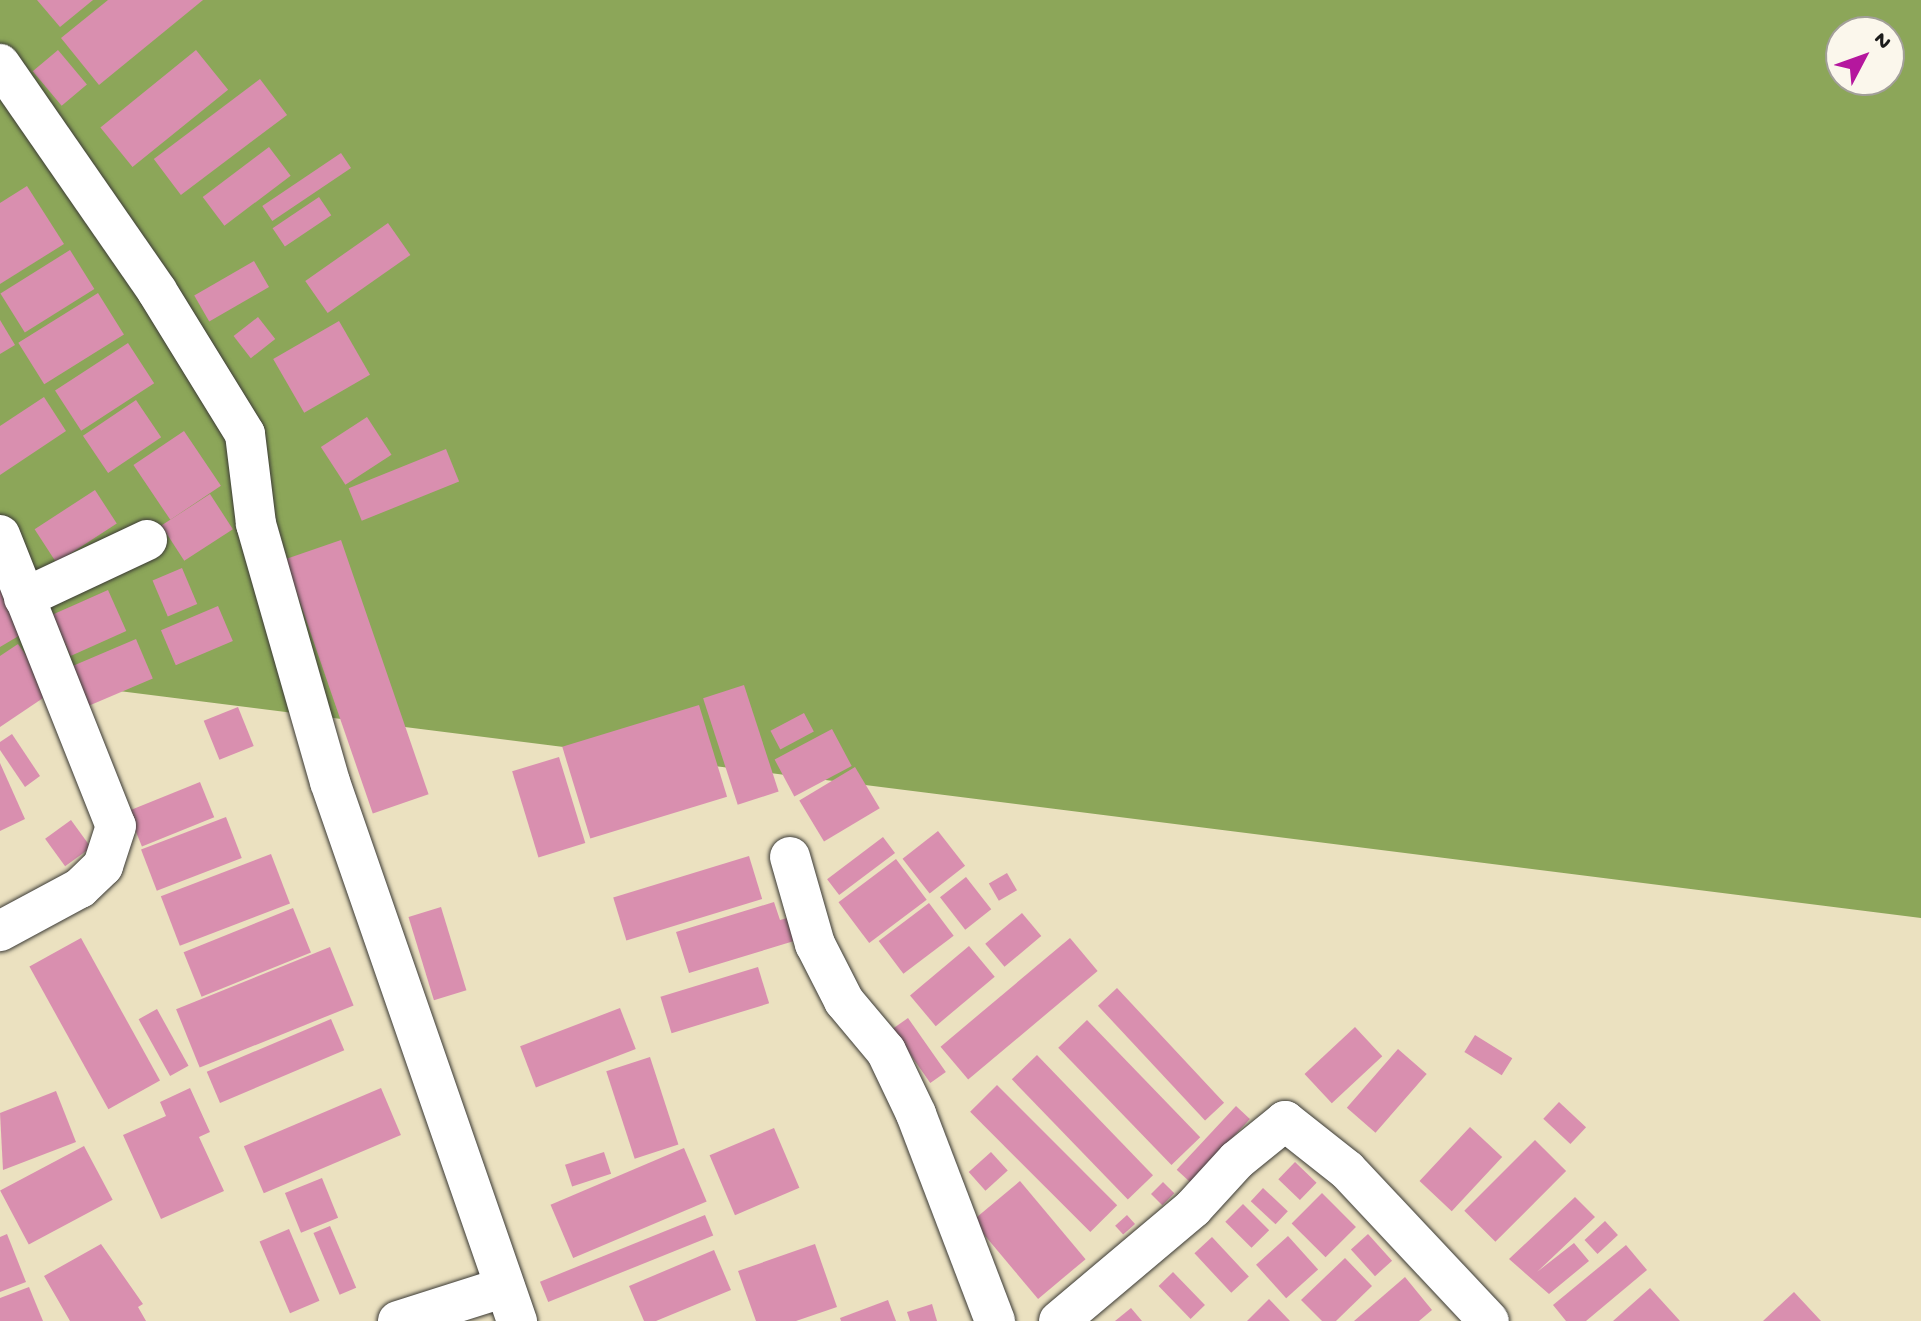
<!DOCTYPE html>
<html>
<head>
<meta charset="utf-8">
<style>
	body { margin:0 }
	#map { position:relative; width:1921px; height:1321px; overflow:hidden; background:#ebe1c0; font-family:"Gochi Hand",sans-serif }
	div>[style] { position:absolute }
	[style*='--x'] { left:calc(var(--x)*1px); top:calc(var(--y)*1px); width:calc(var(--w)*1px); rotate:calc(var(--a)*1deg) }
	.forest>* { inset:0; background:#8ca659 }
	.building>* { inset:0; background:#d98faf; transform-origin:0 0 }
	.roads { filter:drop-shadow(0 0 2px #3b3a35) drop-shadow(0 0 2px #3b3a35) }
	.street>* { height:40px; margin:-20px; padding:0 20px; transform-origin:20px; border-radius:20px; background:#fff }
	span { translate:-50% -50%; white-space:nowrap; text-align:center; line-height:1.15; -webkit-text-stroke:7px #fbf7ec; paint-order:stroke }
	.north { position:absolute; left:1825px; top:16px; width:80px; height:80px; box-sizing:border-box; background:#fbf7ec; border:2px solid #a29f99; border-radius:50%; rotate:49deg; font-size:22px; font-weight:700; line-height:32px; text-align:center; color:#1c1c1c }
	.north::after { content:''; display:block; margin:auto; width:28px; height:36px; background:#b5179e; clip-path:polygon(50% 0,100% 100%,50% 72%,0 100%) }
</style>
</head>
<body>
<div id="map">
	<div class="forest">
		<i style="clip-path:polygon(evenodd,0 0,1921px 0,1921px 918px,0 676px,0 0,1841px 32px,1889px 32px,1889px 80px,1841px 80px,1841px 32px)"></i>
	</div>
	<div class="building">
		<i style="clip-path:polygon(37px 0,93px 0,60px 27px)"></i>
		<i style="clip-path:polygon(108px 0,203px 0,99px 85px,61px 38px)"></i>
		<i style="left:58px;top:50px;width:45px;height:33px;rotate:50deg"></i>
		<i style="left:196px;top:50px;width:51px;height:123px;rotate:51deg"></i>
		<i style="left:260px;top:79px;width:45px;height:133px;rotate:53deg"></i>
		<i style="left:269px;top:147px;width:36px;height:83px;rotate:53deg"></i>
		<i style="left:341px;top:153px;width:18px;height:95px;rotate:56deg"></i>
		<i style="clip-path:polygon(27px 186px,64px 244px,0 284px,0 203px)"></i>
		<i style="left:319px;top:197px;width:22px;height:56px;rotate:56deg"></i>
		<i style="left:388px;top:223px;width:39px;height:101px;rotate:55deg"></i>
		<i style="left:70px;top:250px;width:46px;height:82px;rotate:58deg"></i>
		<i style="left:254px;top:261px;width:30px;height:69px;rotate:60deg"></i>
		<i style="left:98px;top:293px;width:49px;height:94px;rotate:58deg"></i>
		<i style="left:258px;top:317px;width:28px;height:31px;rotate:52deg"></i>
		<i style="clip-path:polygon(0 320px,15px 345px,0 354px)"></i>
		<i style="left:339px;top:321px;width:62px;height:76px;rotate:60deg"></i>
		<i style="left:128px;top:343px;width:48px;height:87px;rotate:57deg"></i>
		<i style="clip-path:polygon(44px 397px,66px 431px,0 475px,0 426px)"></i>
		<i style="left:136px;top:400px;width:45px;height:64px;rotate:56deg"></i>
		<i style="left:367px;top:417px;width:45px;height:55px;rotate:57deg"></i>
		<i style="left:184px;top:431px;width:66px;height:61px;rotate:56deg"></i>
		<i style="left:446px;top:449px;width:35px;height:105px;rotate:68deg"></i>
		<i style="left:95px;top:490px;width:40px;height:72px;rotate:57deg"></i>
		<i style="left:210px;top:494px;width:42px;height:58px;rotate:57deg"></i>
		<i style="left:341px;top:540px;width:269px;height:59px;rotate:71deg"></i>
		<i style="left:182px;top:568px;width:39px;height:32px;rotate:67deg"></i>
		<i style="clip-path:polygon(0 586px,27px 631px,0 647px)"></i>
		<i style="left:108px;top:590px;width:45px;height:61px;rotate:66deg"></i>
		<i style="left:218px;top:606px;width:38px;height:62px;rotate:67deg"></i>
		<i style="left:136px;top:639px;width:43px;height:81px;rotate:67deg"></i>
		<i style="clip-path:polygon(18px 644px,52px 692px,0 727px,0 656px)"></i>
		<i style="left:744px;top:685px;width:112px;height:43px;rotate:72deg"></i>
		<i style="left:699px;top:705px;width:96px;height:143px;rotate:73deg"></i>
		<i style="left:238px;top:707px;width:42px;height:37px;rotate:68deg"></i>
		<i style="left:804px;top:713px;width:21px;height:38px;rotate:62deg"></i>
		<i style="left:832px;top:729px;width:42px;height:65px;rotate:62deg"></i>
		<i style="clip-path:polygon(12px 734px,40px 776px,25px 787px,0 750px,0 742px)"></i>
		<i style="left:559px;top:757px;width:90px;height:49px;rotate:73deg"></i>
		<i style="clip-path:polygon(0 763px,25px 819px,0 831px)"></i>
		<i style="left:855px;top:767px;width:48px;height:65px;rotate:59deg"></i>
		<i style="left:200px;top:782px;width:38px;height:78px;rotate:68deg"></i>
		<i style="left:226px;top:817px;width:44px;height:91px;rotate:69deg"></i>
		<i style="left:71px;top:820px;width:34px;height:32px;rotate:54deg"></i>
		<i style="left:938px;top:831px;width:44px;height:45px;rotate:52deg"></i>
		<i style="left:883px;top:837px;width:20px;height:70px;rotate:53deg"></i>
		<i style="left:271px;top:854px;width:53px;height:118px;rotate:69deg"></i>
		<i style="left:749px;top:856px;width:45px;height:142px;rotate:73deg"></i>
		<i style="left:896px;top:859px;width:51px;height:72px;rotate:53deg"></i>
		<i style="left:1007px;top:873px;width:20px;height:21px;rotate:60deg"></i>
		<i style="left:966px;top:877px;width:41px;height:33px;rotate:52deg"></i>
		<i style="clip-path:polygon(774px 902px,780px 920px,787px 918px,794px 941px,689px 973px,676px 932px)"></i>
		<i style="left:929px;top:903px;width:41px;height:63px;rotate:53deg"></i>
		<i style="left:441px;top:907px;width:87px;height:34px;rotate:73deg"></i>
		<i style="left:293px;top:908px;width:48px;height:118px;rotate:68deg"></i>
		<i style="left:1022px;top:913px;width:30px;height:48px;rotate:50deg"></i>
		<i style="left:81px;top:938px;width:163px;height:59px;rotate:61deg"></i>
		<i style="left:1070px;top:938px;width:43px;height:169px;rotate:50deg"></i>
		<i style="left:969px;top:946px;width:40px;height:77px;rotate:50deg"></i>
		<i style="left:330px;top:947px;width:63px;height:166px;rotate:68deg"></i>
		<i style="left:758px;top:967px;width:38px;height:102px;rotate:73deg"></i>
		<i style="left:1117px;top:988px;width:157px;height:26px;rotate:47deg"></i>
		<i style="left:620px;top:1008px;width:44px;height:107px;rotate:69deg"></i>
		<i style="left:157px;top:1009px;width:65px;height:21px;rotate:61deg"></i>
		<i style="left:908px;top:1018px;width:66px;height:19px;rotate:55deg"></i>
		<i style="left:331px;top:1019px;width:34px;height:135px;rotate:67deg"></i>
		<i style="left:1087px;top:1020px;width:163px;height:40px;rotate:46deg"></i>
		<i style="left:1355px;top:1027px;width:40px;height:69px;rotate:47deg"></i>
		<i style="left:1475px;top:1035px;width:44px;height:20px;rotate:32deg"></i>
		<i style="left:1398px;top:1049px;width:38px;height:78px;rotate:41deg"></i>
		<i style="left:1037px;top:1055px;width:167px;height:35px;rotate:46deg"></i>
		<i style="left:650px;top:1057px;width:92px;height:46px;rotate:72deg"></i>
		<i style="left:997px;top:1085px;width:170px;height:38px;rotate:45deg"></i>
		<i style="clip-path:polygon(190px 1088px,210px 1132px,199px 1137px,224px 1191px,161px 1219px,123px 1135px,166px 1116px,160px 1102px)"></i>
		<i style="left:381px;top:1088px;width:51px;height:149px;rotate:67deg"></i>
		<i style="clip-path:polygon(56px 1091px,76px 1142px,3px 1170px,0 1113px)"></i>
		<i style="left:1559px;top:1102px;width:37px;height:23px;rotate:43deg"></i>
		<i style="left:1236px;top:1106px;width:19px;height:87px;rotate:43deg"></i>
		<i style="left:1470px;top:1127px;width:44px;height:74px;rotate:43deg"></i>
		<i style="left:774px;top:1128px;width:65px;height:70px;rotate:67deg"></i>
		<i style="left:1535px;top:1140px;width:44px;height:100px;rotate:45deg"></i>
		<i style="left:84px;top:1146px;width:61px;height:95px;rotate:62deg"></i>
		<i style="left:684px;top:1148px;width:58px;height:145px;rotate:67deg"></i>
		<i style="left:604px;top:1152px;width:23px;height:41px;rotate:72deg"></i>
		<i style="left:991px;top:1152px;width:25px;height:30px;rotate:48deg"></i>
		<i style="left:1295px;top:1162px;width:30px;height:24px;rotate:44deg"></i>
		<i style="left:322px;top:1178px;width:43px;height:40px;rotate:68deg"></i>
		<i style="left:1020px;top:1181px;width:102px;height:62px;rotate:50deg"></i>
		<i style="left:1163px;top:1182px;width:16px;height:17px;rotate:45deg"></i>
		<i style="left:1263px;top:1188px;width:34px;height:18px;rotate:43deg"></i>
		<i style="left:1322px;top:1193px;width:48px;height:43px;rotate:45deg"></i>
		<i style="clip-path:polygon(1575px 1197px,1595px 1217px,1537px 1272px,1574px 1243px,1589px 1261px,1549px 1294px,1509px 1259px)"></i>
		<i style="left:1243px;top:1204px;width:37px;height:25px;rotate:45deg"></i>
		<i style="left:705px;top:1215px;width:22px;height:178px;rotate:68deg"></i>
		<i style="left:1127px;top:1215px;width:12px;height:16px;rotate:48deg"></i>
		<i style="left:1605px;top:1221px;width:19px;height:28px;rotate:47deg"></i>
		<i style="left:330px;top:1226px;width:67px;height:18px;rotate:67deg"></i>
		<i style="left:289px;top:1229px;width:78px;height:32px;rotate:67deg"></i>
		<i style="clip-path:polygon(7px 1234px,26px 1282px,0 1292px,0 1237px)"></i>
		<i style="left:1368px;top:1234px;width:36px;height:23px;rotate:48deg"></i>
		<i style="left:1288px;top:1236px;width:45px;height:43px;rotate:48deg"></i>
		<i style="left:1212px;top:1237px;width:54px;height:24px;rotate:47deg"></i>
		<i style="clip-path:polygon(101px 1244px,143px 1304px,138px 1307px,146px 1321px,70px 1321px,44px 1276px)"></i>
		<i style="clip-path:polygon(815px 1244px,837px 1307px,796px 1321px,756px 1321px,738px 1271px)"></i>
		<i style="clip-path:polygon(1626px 1245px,1647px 1270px,1586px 1321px,1566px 1321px,1553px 1305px)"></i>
		<i style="clip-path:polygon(714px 1250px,731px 1290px,656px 1321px,644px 1321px,629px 1286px)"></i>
		<i style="clip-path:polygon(1345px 1258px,1372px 1286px,1336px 1321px,1322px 1321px,1301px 1300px)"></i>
		<i style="left:1173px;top:1272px;width:46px;height:20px;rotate:46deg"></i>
		<i style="clip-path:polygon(1405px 1277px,1432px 1310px,1419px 1321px,1354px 1321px)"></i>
		<i style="clip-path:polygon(29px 1287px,43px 1321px,0 1321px,0 1298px)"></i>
		<i style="clip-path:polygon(1650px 1288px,1680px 1321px,1613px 1321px)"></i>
		<i style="clip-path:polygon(1794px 1292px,1821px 1321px,1763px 1321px)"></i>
		<i style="clip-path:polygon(1269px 1299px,1290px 1321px,1247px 1321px)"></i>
		<i style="clip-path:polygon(888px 1300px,896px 1321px,841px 1321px,840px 1318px)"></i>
		<i style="clip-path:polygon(932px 1304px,937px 1321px,910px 1321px,907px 1312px)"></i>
		<i style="clip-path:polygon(1131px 1308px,1142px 1321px,1115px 1321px)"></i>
	</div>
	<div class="roads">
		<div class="street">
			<i style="--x:0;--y:64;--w:276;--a:55.3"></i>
			<i style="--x:157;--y:291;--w:168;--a:58.4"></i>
			<i style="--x:245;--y:434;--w:91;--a:83"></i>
			<i style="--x:256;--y:524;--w:268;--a:74"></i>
			<i style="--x:330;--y:782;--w:571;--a:70.87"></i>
			<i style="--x:0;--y:535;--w:313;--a:68.3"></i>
			<i style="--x:116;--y:826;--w:42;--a:108"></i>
			<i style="--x:103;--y:866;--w:32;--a:136"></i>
			<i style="--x:80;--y:888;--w:91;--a:151.7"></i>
			<i style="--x:24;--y:598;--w:136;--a:-25.2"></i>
			<i style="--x:790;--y:857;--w:91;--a:74"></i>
			<i style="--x:815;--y:944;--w:64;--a:63"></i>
			<i style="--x:844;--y:1001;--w:65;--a:50"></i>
			<i style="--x:886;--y:1051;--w:70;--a:64.5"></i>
			<i style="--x:916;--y:1114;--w:222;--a:69.1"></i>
			<i style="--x:398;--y:1321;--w:112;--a:-17.6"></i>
			<i style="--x:1059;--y:1321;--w:175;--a:-40.1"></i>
			<i style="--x:1193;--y:1208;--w:65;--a:-47.5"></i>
			<i style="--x:1237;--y:1160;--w:62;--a:-39.1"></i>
			<i style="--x:1285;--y:1121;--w:79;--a:38.3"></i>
			<i style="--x:1347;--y:1170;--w:207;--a:46.8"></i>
		</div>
	</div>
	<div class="north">N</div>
</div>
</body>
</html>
